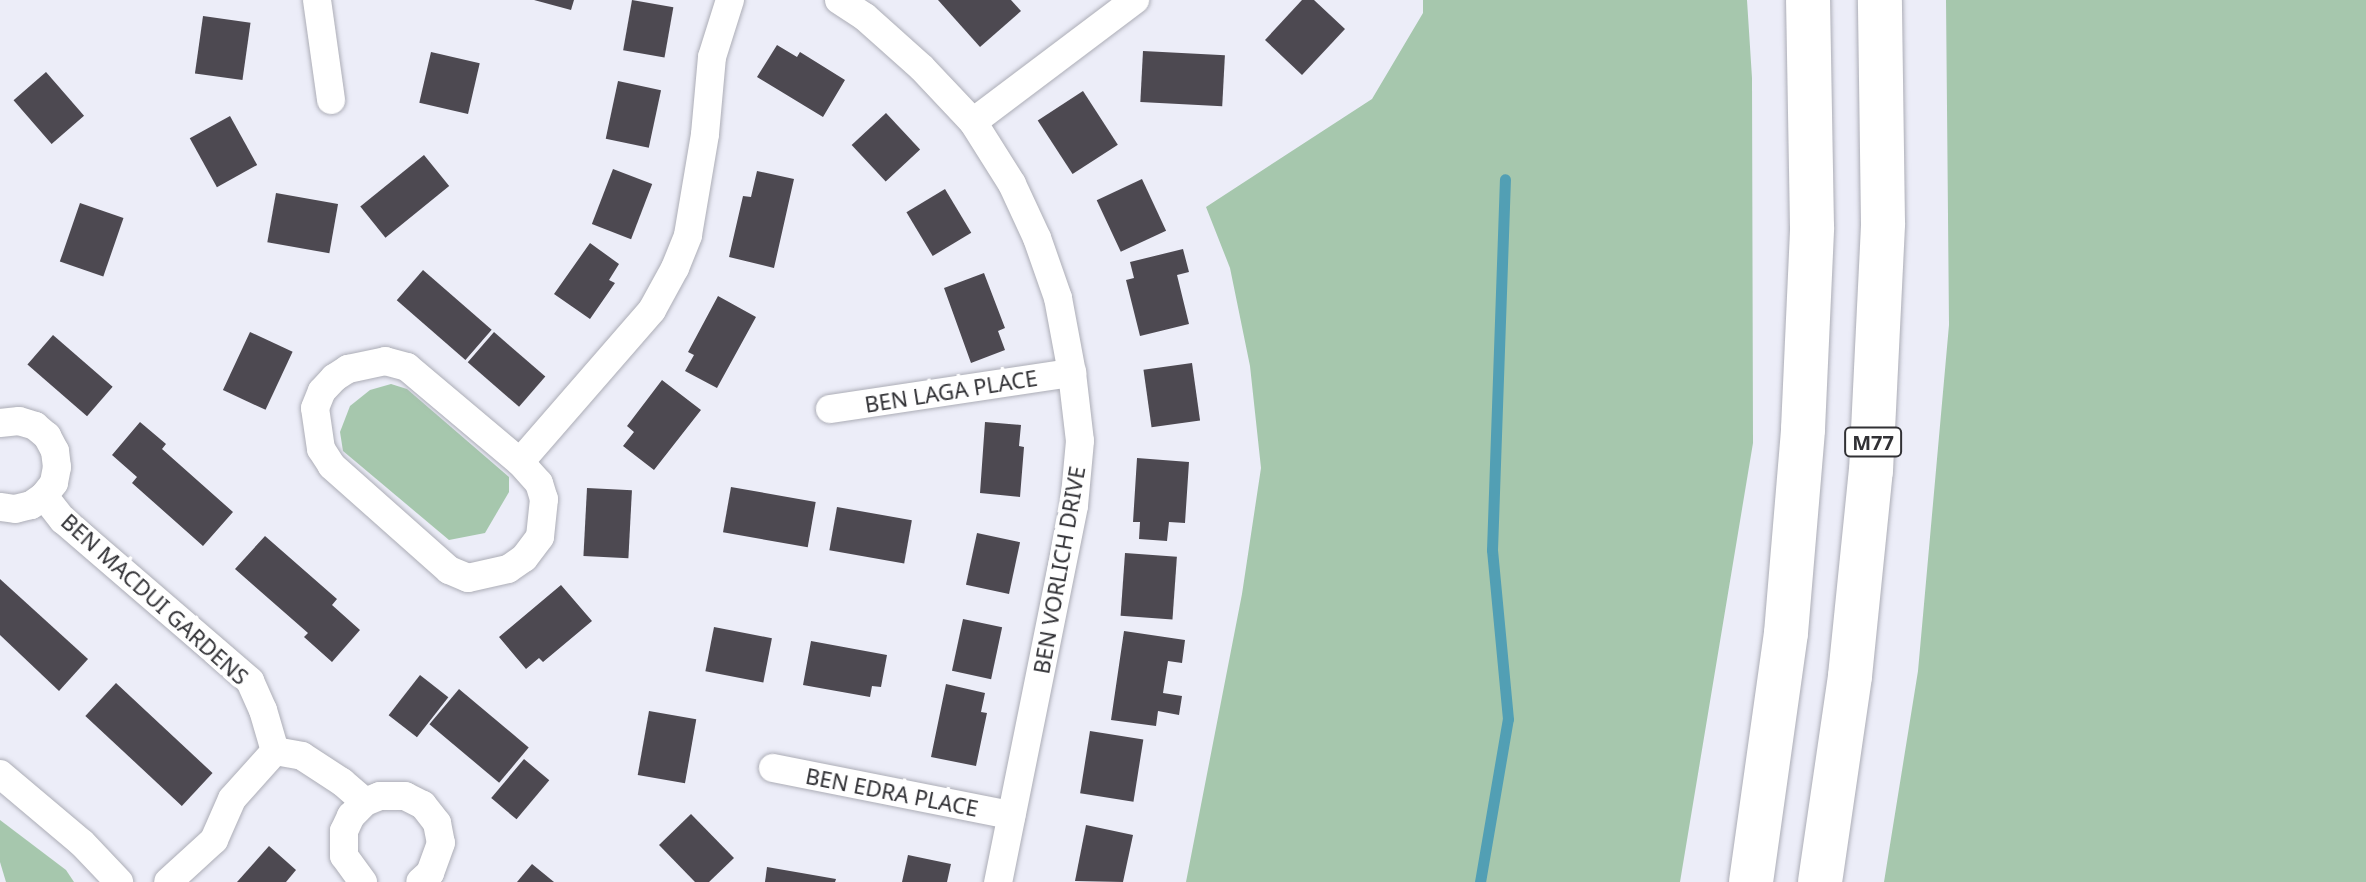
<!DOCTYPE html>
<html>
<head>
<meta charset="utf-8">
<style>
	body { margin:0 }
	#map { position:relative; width:2366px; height:882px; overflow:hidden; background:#ecedf8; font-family:"Noto Sans",sans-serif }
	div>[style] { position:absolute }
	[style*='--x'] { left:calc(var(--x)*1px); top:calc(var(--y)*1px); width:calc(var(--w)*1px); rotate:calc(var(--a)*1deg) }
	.green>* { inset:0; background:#a6c7ad }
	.stream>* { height:11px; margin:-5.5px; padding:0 5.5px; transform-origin:5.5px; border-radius:5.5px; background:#529fb4 }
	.building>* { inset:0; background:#4d4951; transform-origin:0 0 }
	.roads { filter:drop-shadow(0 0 2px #acadb6) drop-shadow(0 0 2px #acadb6) }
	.minor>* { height:28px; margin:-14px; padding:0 14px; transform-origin:14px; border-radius:14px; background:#fff }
	.motorway>* { height:44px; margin:-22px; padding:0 22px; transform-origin:22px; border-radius:22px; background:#fff }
	span { translate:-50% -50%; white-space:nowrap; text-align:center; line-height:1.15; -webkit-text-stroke:8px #fff; paint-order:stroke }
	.shield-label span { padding:2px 6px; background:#fff; border:2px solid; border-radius:6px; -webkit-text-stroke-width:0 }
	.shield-label { font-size:20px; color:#313135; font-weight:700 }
	.street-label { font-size:22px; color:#313135 }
</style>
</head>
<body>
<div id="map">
	<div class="green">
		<i style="clip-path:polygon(1423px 0,1747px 0,1752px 78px,1753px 443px,1680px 882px,1186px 882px,1242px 594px,1261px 468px,1250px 366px,1230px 268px,1206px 207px,1372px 99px,1423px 13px)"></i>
		<i style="clip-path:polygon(1946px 0,2366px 0,2366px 882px,1884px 882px,1918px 671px,1949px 325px)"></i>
		<i style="clip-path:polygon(391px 384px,407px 389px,509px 477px,509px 492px,485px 533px,449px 540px,343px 451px,340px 432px,350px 406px,370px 390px)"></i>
		<i style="clip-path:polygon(0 820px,66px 870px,74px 882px,6px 882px,0 862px)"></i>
	</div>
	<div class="stream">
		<i style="--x:1480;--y:882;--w:165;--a:-80.3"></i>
		<i style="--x:1508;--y:719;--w:170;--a:-95.4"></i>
		<i style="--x:1492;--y:550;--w:371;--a:-88"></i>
	</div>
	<div class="building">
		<i style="clip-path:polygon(534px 0,574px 0,571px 10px)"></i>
		<i style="left:632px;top:0;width:42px;height:51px;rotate:10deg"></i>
		<i style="clip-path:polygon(938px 0,1011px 0,1021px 11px,980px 47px)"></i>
		<i style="clip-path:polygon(1302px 0,1314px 0,1345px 29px,1302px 75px,1265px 40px)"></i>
		<i style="left:203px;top:16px;width:48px;height:58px;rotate:8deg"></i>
		<i style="clip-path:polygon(777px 45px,797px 57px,800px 52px,845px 80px,823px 117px,757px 77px)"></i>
		<i style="left:1143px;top:51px;width:82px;height:51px;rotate:3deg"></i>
		<i style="left:431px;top:52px;width:50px;height:52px;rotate:13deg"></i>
		<i style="left:46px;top:72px;width:58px;height:43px;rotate:49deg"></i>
		<i style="left:618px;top:81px;width:44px;height:59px;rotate:12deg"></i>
		<i style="left:1083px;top:91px;width:64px;height:54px;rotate:57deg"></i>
		<i style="left:886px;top:113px;width:50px;height:47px;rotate:47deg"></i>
		<i style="left:230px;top:116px;width:56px;height:46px;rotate:61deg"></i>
		<i style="left:424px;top:155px;width:40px;height:82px;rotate:51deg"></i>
		<i style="left:613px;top:169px;width:42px;height:59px;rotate:21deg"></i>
		<i style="clip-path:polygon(757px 171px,794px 179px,774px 268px,729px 257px,743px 196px,751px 197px)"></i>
		<i style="left:1142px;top:179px;width:57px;height:50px;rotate:65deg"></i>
		<i style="left:945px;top:189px;width:51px;height:45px;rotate:59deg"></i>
		<i style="left:276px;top:193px;width:63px;height:50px;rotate:10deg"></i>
		<i style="left:80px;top:203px;width:46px;height:62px;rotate:19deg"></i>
		<i style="clip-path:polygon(590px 243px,619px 264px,609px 280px,615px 283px,590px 319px,554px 294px)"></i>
		<i style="clip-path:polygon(1183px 249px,1189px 272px,1177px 275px,1189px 324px,1140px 336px,1126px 280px,1134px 278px,1130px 262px)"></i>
		<i style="left:423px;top:270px;width:91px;height:40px;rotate:41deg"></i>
		<i style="clip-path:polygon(984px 273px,1005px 328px,998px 331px,1005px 350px,971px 363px,944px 288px)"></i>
		<i style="clip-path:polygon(718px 296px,756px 317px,717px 388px,685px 371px,694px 355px,688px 352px)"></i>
		<i style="left:250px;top:332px;width:47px;height:64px;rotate:25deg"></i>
		<i style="left:494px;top:332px;width:68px;height:40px;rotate:41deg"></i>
		<i style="left:53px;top:335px;width:79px;height:39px;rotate:41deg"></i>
		<i style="left:1192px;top:363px;width:58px;height:49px;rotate:82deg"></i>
		<i style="clip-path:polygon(662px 380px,701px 410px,654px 470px,623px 446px,634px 432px,627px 426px)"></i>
		<i style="clip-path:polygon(140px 422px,166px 444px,162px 449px,233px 512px,203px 546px,132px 483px,137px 477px,112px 455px)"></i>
		<i style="clip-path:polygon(985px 422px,1021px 425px,1019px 446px,1024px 447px,1020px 497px,980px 493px)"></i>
		<i style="clip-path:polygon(1137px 458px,1189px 462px,1185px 523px,1169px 522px,1167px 541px,1139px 539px,1140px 522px,1133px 522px)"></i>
		<i style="left:731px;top:487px;width:86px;height:46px;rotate:10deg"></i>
		<i style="left:587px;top:488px;width:45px;height:68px;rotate:3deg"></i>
		<i style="left:837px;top:507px;width:76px;height:44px;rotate:10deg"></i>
		<i style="left:977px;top:533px;width:44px;height:53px;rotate:12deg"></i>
		<i style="clip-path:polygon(265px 536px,337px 599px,332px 605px,360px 630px,332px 662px,304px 637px,308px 633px,235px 569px)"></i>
		<i style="left:1125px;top:553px;width:52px;height:63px;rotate:4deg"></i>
		<i style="clip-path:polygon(0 579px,88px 659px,59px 691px,0 635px)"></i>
		<i style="clip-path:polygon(561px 585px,592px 621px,543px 662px,539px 658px,526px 669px,499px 637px)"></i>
		<i style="left:963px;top:619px;width:40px;height:53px;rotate:12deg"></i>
		<i style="left:714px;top:627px;width:59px;height:45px;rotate:11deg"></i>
		<i style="clip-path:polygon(1124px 631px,1185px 640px,1182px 663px,1168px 661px,1163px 693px,1182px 696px,1179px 715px,1158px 711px,1156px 726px,1111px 720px)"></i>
		<i style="clip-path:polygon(811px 641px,887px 655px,881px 687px,872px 686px,870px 697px,803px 685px)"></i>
		<i style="left:420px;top:675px;width:36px;height:51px;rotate:38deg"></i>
		<i style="left:116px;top:683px;width:132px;height:45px;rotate:43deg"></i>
		<i style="clip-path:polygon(946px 684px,985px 693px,981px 712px,987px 713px,976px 766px,931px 757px)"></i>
		<i style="left:459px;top:689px;width:91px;height:46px;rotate:40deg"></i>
		<i style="left:649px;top:711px;width:48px;height:65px;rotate:10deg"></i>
		<i style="left:1090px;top:731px;width:54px;height:63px;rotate:9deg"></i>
		<i style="left:524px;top:759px;width:33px;height:51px;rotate:40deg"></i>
		<i style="clip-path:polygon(691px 814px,734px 858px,709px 882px,695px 882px,659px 845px)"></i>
		<i style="clip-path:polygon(1086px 825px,1133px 835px,1123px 882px,1075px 881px)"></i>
		<i style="clip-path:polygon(269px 846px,296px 870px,286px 882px,237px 882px)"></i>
		<i style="clip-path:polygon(908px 855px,951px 864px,947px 882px,902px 882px)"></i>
		<i style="clip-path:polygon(532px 864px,554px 882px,517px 882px)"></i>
		<i style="clip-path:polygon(767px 867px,836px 879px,835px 882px,765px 882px)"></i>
	</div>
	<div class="roads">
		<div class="minor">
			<i style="--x:317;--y:0;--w:101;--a:82"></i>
			<i style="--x:839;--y:0;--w:31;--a:33"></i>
			<i style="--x:865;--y:17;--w:76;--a:41.8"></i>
			<i style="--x:922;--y:68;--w:74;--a:46.6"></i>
			<i style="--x:973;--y:122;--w:73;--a:57.8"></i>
			<i style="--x:1012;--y:184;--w:60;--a:65.2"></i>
			<i style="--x:1037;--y:238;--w:64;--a:70.7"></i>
			<i style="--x:1058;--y:298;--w:76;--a:79.4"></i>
			<i style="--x:1072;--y:373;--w:68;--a:83.3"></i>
			<i style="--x:1080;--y:441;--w:65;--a:95.3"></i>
			<i style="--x:1074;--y:506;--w:384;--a:101.4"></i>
			<i style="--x:973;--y:122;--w:203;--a:-37"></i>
			<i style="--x:385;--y:361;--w:23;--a:15"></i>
			<i style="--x:407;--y:367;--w:148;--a:40.1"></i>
			<i style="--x:520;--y:462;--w:28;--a:48"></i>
			<i style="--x:539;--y:483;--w:17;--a:73"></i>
			<i style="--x:544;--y:499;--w:38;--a:96"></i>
			<i style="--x:540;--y:537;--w:26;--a:127"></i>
			<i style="--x:524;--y:558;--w:19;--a:145"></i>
			<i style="--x:508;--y:569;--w:41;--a:167.3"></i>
			<i style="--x:468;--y:578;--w:21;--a:-157"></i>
			<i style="--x:449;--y:570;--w:157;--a:-138.4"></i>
			<i style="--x:332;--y:466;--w:20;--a:-123"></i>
			<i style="--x:321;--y:449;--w:41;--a:-98.3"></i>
			<i style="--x:315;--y:408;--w:18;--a:-68"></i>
			<i style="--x:322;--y:391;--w:18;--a:-47"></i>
			<i style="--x:334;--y:378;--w:17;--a:-33"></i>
			<i style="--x:348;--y:369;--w:38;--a:-12"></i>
			<i style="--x:830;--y:409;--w:245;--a:-8.5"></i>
			<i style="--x:0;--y:423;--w:19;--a:-6"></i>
			<i style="--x:19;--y:421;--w:17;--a:17"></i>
			<i style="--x:35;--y:426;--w:16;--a:40"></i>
			<i style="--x:47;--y:436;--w:17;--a:62"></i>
			<i style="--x:55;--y:451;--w:16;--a:83"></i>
			<i style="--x:57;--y:467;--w:16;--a:101"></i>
			<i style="--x:54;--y:483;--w:16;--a:128"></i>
			<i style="--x:44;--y:496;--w:16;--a:145"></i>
			<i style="--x:31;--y:505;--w:16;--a:166"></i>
			<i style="--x:15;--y:509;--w:15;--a:-172"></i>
			<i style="--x:520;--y:462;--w:201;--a:-49"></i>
			<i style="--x:652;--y:310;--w:48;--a:-61.3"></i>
			<i style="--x:675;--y:268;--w:35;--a:-68"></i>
			<i style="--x:688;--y:235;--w:102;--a:-80.4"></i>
			<i style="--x:705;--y:134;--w:77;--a:-84.8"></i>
			<i style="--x:712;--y:57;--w:60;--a:-72.5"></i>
			<i style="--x:44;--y:496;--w:31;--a:52"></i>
			<i style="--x:63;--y:520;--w:247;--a:40.7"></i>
			<i style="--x:250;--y:681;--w:32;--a:66"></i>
			<i style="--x:263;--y:710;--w:43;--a:73.7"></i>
			<i style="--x:275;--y:751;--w:64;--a:131.9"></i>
			<i style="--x:232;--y:799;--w:45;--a:113.7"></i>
			<i style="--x:214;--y:840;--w:62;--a:137.6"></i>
			<i style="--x:275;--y:751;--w:27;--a:10"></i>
			<i style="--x:302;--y:756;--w:48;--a:33"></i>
			<i style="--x:342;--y:782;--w:30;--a:41"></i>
			<i style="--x:773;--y:768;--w:243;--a:11.2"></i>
			<i style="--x:0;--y:774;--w:107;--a:40.1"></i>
			<i style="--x:82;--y:843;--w:54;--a:46.5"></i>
			<i style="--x:363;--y:882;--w:32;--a:-126"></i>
			<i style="--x:344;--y:856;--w:25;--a:-90"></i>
			<i style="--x:344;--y:831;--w:17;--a:-65"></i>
			<i style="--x:351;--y:816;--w:20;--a:-45"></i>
			<i style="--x:365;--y:802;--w:16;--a:-22"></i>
			<i style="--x:380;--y:796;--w:25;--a:0"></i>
			<i style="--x:405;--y:796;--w:20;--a:27"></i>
			<i style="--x:423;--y:805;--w:23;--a:52"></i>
			<i style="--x:437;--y:823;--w:20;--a:79"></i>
			<i style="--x:441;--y:843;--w:32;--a:110"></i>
			<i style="--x:430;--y:873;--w:13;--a:138"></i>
		</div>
		<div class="motorway">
			<i style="--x:1751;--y:882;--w:251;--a:-82"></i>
			<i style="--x:1786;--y:633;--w:205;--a:-85.2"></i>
			<i style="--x:1803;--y:429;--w:202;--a:-87.4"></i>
			<i style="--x:1812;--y:227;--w:227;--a:-91"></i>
			<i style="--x:1820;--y:882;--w:208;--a:-81.7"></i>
			<i style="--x:1850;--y:676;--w:206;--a:-84.2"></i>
			<i style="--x:1871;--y:471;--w:248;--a:-87.2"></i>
			<i style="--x:1883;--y:223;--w:223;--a:-90.8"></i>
		</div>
	</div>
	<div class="shield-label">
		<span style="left:1873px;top:442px">M77</span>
	</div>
	<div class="street-label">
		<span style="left:951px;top:391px;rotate:-9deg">BEN LAGA PLACE</span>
		<span style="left:1059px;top:570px;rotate:-80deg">BEN VORLICH DRIVE</span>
		<span style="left:155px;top:599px;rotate:42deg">BEN MACDUI GARDENS</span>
		<span style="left:892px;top:792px;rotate:11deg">BEN EDRA PLACE</span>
	</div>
</div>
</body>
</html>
